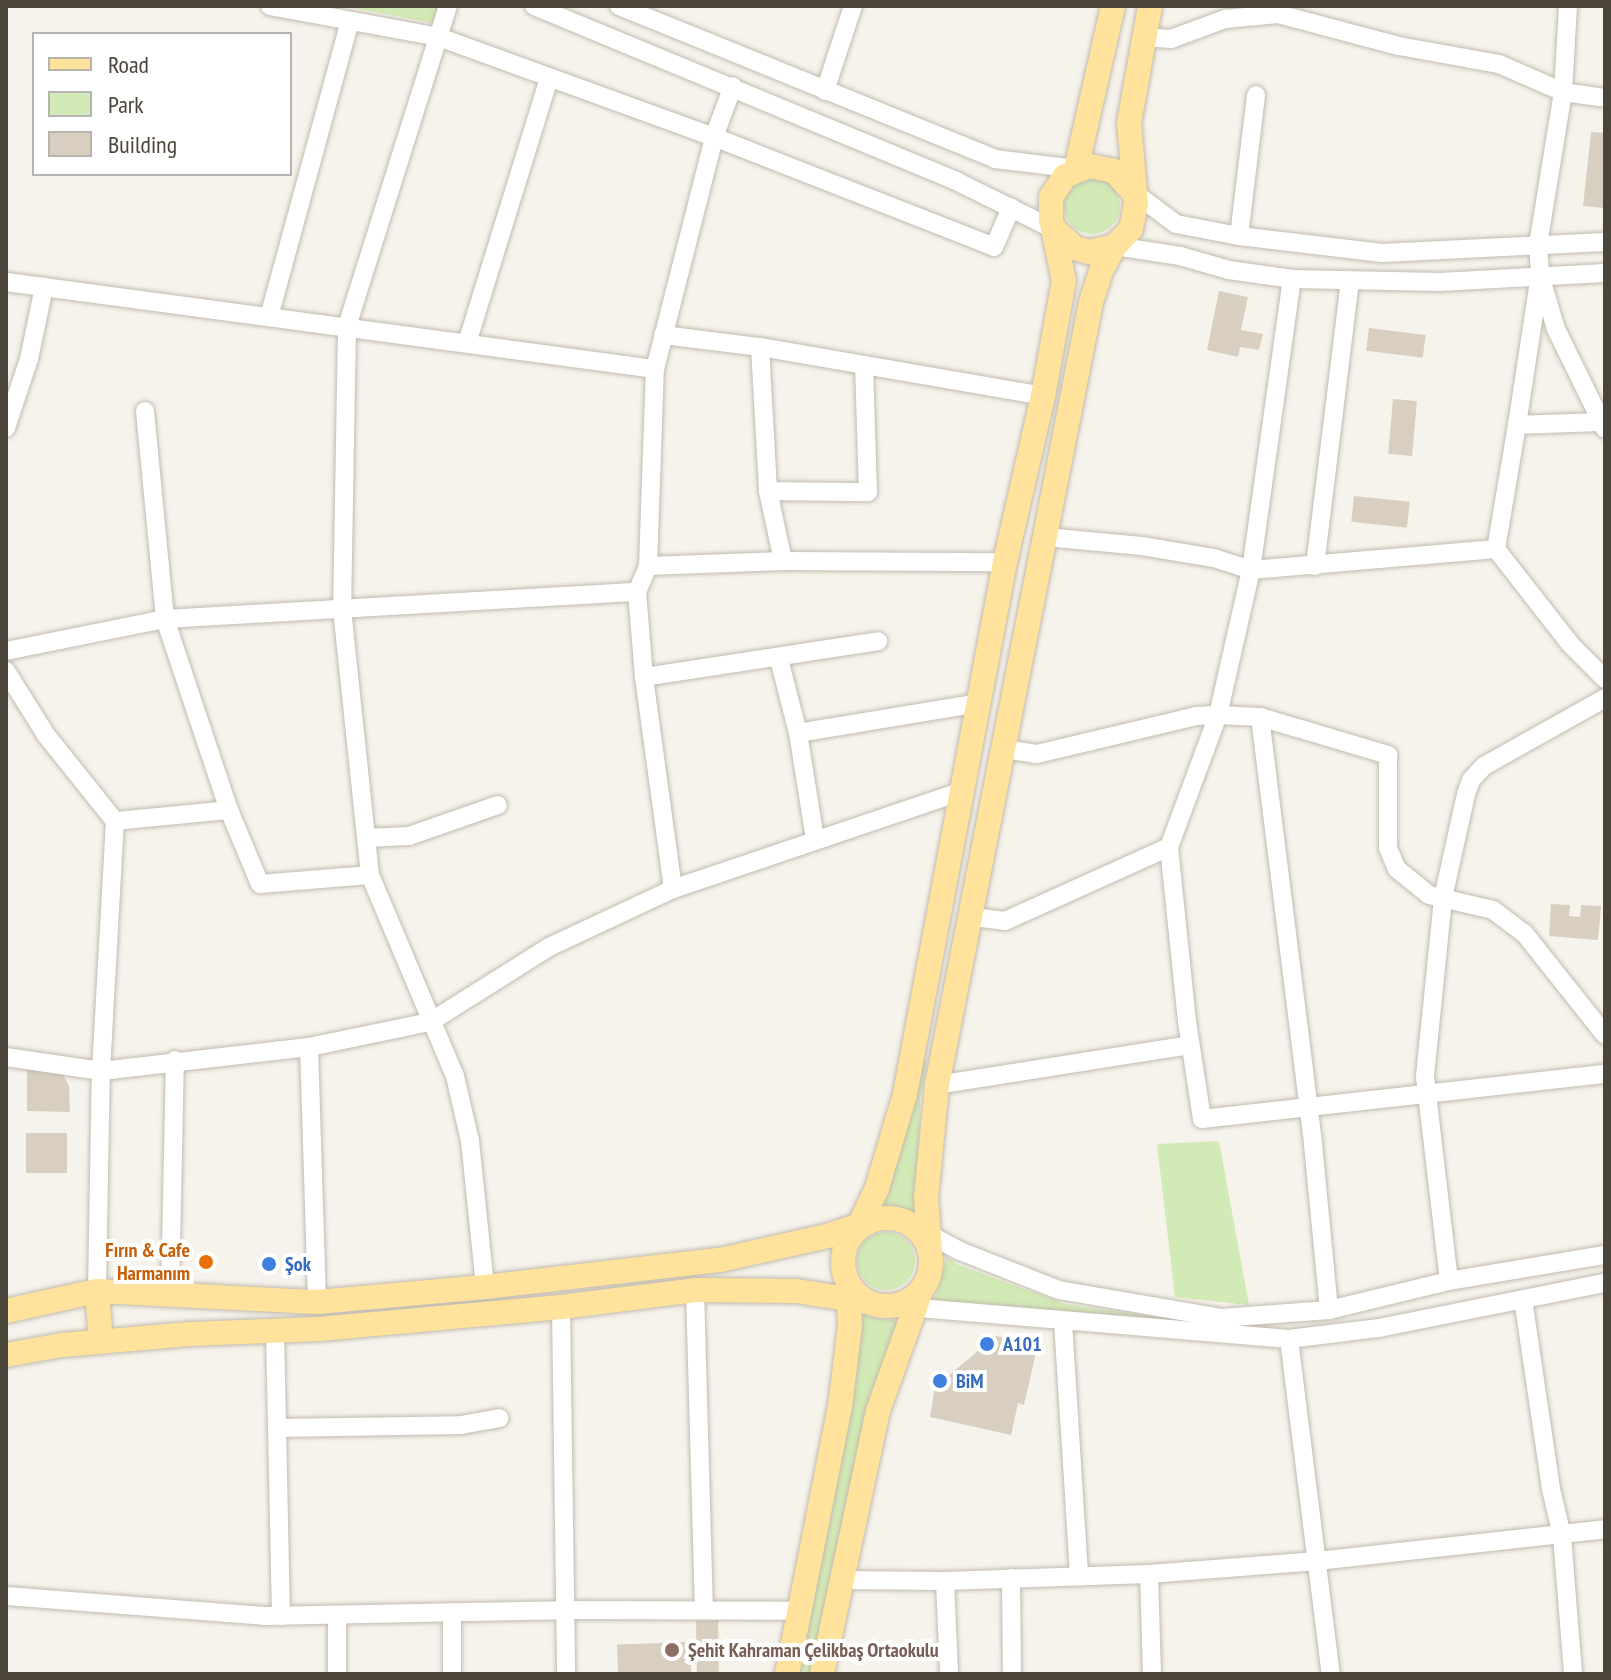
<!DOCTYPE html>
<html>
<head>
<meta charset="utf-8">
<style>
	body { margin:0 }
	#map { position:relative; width:1611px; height:1680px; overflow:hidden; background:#f6f3ec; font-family:"PT Sans Narrow",sans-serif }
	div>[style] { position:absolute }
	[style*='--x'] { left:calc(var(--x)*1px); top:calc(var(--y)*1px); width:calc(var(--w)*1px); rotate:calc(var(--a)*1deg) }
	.green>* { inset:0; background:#d2eab5 }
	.round { border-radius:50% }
	.building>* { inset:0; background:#d8cfc1; transform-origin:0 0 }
	.roads { filter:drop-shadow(0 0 2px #c2bbae) drop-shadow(0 0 2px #c2bbae) }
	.minor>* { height:18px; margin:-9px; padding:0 9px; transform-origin:9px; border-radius:9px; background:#fff }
	.major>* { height:24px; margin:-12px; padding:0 12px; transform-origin:12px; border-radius:12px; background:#ffe39c }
	.major>.ring { margin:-12px; padding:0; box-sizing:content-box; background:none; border:24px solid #ffe39c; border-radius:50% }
	.dots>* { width:22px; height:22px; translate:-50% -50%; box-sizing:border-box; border:4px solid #fff; border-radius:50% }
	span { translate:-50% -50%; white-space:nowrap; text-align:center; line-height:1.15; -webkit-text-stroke:8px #fff; paint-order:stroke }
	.food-label { font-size:20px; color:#c56008; font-weight:700 }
	.right { translate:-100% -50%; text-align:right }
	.shop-label { font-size:20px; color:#366cbe; font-weight:700 }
	.left { translate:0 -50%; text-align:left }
	.education-label { font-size:20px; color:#785e54; font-weight:700 }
	.frame { position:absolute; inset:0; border:8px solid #4b4439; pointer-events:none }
	.legend { position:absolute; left:32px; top:32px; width:260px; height:144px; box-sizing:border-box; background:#fff; border:2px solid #b7b4b0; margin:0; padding:10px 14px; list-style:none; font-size:24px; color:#4b4439 }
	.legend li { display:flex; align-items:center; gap:16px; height:40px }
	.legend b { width:40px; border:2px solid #b7b4b0 }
</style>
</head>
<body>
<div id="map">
	<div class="green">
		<i style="clip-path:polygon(343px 6px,438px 6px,433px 23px)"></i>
		<i class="round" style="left:1064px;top:178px;width:56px;height:56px"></i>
		<i style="clip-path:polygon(920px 1060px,927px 1061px,920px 1100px,917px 1215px,899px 1207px,880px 1208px)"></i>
		<i style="clip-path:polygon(1219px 1141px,1249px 1305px,1175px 1297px,1157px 1144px)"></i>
		<i class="round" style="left:857px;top:1232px;width:58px;height:58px"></i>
		<i style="clip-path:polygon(947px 1256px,956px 1264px,1065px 1304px,1218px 1326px,934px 1301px)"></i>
		<i style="clip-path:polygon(859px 1312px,878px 1319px,898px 1320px,813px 1674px,799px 1674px)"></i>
	</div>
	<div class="building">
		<i style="clip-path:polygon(1591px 132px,1605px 133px,1605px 208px,1583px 206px)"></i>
		<i style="clip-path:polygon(1219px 291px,1248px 297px,1241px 330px,1263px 334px,1259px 350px,1240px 347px,1238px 357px,1207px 350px)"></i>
		<i style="left:1369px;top:328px;width:57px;height:23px;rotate:7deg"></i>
		<i style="left:1393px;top:399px;width:24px;height:55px;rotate:5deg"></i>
		<i style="left:1354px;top:496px;width:56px;height:26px;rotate:6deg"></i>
		<i style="clip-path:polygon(1551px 904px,1570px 905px,1569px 916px,1580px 917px,1581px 905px,1601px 906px,1598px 940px,1549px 936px)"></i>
		<i style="clip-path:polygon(27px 1068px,62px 1073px,69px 1086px,70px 1112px,27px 1111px)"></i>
		<i style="left:26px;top:1133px;width:41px;height:40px"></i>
		<i style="clip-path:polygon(996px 1336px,1038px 1344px,1024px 1405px,1018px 1403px,1011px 1435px,930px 1417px,935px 1387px)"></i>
		<i style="left:718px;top:1620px;width:54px;height:22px;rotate:89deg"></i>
		<i style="left:690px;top:1642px;width:32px;height:73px;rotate:88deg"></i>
	</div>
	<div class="roads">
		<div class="minor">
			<i style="--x:270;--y:6;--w:172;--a:10.4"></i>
			<i style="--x:439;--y:37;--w:293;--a:20"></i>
			<i style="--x:714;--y:137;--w:301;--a:21.4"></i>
			<i style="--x:994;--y:247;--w:43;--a:-66.4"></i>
			<i style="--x:448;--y:6;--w:337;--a:107.5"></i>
			<i style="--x:347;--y:327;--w:282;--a:91"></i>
			<i style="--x:342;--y:609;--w:267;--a:84"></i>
			<i style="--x:370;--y:875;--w:218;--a:67.1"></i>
			<i style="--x:455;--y:1076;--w:67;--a:77"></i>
			<i style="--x:470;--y:1141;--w:147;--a:84.1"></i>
			<i style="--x:534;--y:6;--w:459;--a:22.5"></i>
			<i style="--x:958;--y:182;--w:108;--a:26.3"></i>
			<i style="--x:619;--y:6;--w:406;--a:22.1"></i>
			<i style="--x:995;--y:159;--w:82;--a:7"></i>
			<i style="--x:1568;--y:6;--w:86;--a:93.3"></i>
			<i style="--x:1563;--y:92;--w:154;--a:99.3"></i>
			<i style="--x:1538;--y:244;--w:31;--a:86"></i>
			<i style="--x:1540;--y:275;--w:56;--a:73.5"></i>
			<i style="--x:1556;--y:329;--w:111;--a:63.9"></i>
			<i style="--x:1143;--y:37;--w:28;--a:4"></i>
			<i style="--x:1171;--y:39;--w:58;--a:-20.3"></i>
			<i style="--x:1225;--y:19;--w:53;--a:-5.4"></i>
			<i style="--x:1278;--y:14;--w:125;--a:14.8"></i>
			<i style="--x:1399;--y:46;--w:102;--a:10.2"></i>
			<i style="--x:1499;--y:64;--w:70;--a:23.6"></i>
			<i style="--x:1563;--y:92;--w:42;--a:8.1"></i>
			<i style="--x:825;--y:91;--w:89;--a:-71.8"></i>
			<i style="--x:1132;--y:191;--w:55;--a:36.9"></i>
			<i style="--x:1176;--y:224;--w:64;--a:10.8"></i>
			<i style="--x:1239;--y:236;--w:144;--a:6.8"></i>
			<i style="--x:1382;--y:253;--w:223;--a:-2.8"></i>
			<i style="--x:1239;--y:236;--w:142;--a:-83.1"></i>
			<i style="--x:1115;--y:246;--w:66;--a:8.7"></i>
			<i style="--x:1180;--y:256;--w:51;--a:15.9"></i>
			<i style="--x:1229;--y:270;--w:64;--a:8.1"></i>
			<i style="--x:1292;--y:279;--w:148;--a:1.2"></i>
			<i style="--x:1440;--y:282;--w:165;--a:-3.1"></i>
			<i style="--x:6;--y:282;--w:655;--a:7.64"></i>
			<i style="--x:269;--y:317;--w:307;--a:-74.7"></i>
			<i style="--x:663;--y:335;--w:98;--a:7.1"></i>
			<i style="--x:760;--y:347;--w:287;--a:9.8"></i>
			<i style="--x:467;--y:343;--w:277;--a:-72.8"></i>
			<i style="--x:760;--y:347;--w:144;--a:86.8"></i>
			<i style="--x:768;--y:491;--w:72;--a:77.9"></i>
			<i style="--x:145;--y:411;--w:209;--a:84.5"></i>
			<i style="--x:165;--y:619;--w:201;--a:71.5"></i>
			<i style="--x:229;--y:810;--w:80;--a:67.3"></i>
			<i style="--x:260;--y:884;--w:110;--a:-4.7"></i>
			<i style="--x:1517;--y:425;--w:145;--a:-81.3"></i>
			<i style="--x:6;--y:428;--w:73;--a:-71.6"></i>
			<i style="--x:29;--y:359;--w:74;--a:-78.2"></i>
			<i style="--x:768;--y:491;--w:100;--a:0.6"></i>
			<i style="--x:868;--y:492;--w:125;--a:-91.8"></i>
			<i style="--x:1046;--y:537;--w:96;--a:5.4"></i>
			<i style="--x:1142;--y:546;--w:73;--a:9.5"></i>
			<i style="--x:1214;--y:558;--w:39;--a:18"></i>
			<i style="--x:1251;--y:570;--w:246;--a:-4.9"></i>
			<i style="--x:1496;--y:549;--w:126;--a:-80.4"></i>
			<i style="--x:1517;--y:425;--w:88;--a:-2"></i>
			<i style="--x:1496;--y:549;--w:122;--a:52"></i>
			<i style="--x:1571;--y:645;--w:48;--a:45"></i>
			<i style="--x:648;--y:566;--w:135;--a:-2.1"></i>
			<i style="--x:783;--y:561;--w:222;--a:0.3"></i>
			<i style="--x:1315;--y:566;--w:287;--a:-83"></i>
			<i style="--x:6;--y:651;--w:162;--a:-11.4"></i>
			<i style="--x:165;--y:619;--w:473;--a:-3.3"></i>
			<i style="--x:779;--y:659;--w:76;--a:75.6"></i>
			<i style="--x:798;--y:733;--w:107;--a:80.9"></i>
			<i style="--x:6;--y:671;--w:75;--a:58"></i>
			<i style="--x:46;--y:735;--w:110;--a:51.3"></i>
			<i style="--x:644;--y:677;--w:237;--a:-8.7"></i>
			<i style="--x:1260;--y:717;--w:430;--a:82.9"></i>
			<i style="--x:1313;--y:1144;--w:167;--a:84.5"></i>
			<i style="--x:798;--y:733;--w:183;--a:-9.4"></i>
			<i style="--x:1005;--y:749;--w:32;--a:9"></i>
			<i style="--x:1037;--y:754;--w:163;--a:-13.4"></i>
			<i style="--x:1196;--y:716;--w:22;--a:-3"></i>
			<i style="--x:1218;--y:715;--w:42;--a:2.7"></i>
			<i style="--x:1260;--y:717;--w:134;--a:16.5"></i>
			<i style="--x:1388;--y:755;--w:93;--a:90"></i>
			<i style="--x:1388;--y:848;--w:23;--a:67"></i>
			<i style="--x:1397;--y:869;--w:41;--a:39.1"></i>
			<i style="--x:1429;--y:895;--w:66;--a:13.2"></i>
			<i style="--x:1493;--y:910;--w:39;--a:37"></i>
			<i style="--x:1524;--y:933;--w:130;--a:51.5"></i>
			<i style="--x:366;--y:838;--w:43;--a:-2.7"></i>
			<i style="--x:409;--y:836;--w:94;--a:-19.2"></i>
			<i style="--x:1169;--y:847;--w:141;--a:-69.6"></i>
			<i style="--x:1218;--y:715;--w:149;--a:-77.2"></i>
			<i style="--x:1251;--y:570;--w:294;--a:-82"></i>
			<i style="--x:673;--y:889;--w:214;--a:-97.8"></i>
			<i style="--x:644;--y:677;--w:85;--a:-94.7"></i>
			<i style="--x:637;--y:592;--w:28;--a:-67"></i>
			<i style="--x:648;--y:566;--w:197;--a:-88"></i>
			<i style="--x:655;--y:369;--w:239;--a:-75.7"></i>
			<i style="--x:714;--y:137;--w:54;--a:-69.6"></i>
			<i style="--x:973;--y:917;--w:32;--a:7"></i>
			<i style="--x:1005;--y:921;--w:180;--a:-24.3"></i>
			<i style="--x:1169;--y:847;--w:175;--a:84.1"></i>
			<i style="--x:1187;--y:1021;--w:99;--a:81.3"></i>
			<i style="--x:1202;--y:1119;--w:406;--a:-6.4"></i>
			<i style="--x:309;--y:1047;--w:255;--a:88.2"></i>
			<i style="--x:6;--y:1057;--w:96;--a:8.4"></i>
			<i style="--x:101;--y:1071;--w:209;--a:-6.6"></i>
			<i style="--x:309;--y:1047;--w:124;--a:-11.7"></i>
			<i style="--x:430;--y:1022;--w:141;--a:-32.2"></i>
			<i style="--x:549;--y:947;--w:137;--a:-25.1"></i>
			<i style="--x:673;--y:889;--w:306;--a:-18.7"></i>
			<i style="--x:937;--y:1085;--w:256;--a:-9"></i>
			<i style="--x:911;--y:1225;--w:55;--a:28"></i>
			<i style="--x:960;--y:1251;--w:106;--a:21.5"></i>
			<i style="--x:1059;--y:1290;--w:164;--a:9.8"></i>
			<i style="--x:1221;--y:1318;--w:108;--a:-4.2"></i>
			<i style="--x:1329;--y:1310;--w:123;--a:-13.6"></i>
			<i style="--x:1449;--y:1281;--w:158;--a:-9.5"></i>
			<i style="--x:1449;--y:1281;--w:206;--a:-96.7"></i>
			<i style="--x:1425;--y:1076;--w:179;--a:-84.2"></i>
			<i style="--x:1443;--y:898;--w:107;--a:-77.5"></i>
			<i style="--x:1466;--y:794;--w:15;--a:-70"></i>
			<i style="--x:1471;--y:780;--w:19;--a:-47"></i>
			<i style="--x:1484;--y:766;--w:139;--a:-29.3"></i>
			<i style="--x:695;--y:1290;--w:320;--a:88.4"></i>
			<i style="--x:97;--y:1291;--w:220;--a:-89"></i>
			<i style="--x:101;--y:1071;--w:250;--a:-86.8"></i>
			<i style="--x:115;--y:821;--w:115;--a:-5.5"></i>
			<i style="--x:170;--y:1295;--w:235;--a:-88.8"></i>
			<i style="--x:1523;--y:1299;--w:192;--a:81.6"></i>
			<i style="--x:1551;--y:1489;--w:48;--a:76.8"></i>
			<i style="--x:1562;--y:1536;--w:138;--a:85.4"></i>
			<i style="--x:895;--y:1306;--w:395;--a:4.8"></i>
			<i style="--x:1289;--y:1339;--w:91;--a:-7"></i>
			<i style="--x:1379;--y:1328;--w:230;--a:-11.3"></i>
			<i style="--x:561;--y:1307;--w:367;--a:89.2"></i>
			<i style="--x:1063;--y:1321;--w:256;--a:86.4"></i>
			<i style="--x:275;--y:1331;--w:285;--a:88.8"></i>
			<i style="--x:1289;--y:1339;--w:338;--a:82.9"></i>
			<i style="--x:278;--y:1428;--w:183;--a:-0.9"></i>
			<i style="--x:461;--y:1425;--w:39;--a:-10"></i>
			<i style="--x:1149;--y:1574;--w:100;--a:88.3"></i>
			<i style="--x:1011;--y:1578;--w:96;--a:89.4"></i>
			<i style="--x:841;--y:1580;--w:104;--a:0.6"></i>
			<i style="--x:945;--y:1581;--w:204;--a:-2"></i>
			<i style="--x:1149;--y:1574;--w:169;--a:-4.4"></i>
			<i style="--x:1317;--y:1561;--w:290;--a:-6.3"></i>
			<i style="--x:945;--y:1581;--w:93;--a:87.5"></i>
			<i style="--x:6;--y:1596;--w:259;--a:4.4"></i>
			<i style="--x:264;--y:1616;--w:303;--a:-1.1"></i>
			<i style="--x:567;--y:1610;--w:232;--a:0.2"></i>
			<i style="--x:337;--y:1617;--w:57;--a:90"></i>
			<i style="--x:452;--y:1674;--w:62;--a:-90"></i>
		</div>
		<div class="major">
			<i style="--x:1076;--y:169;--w:167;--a:-77.2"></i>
			<i style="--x:1055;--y:230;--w:27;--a:42"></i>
			<i style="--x:1075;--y:248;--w:15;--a:16"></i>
			<i style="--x:1089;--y:252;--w:27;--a:-13"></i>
			<i style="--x:1115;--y:246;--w:23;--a:-47"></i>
			<i style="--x:1131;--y:229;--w:25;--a:-79"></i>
			<i style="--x:1136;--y:204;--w:81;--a:-94.9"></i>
			<i style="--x:1129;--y:123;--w:119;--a:-79.8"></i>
			<i class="ring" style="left:843px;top:1218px;width:64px;height:64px"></i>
			<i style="--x:857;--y:1230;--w:47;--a:-64.5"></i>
			<i style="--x:877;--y:1188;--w:98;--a:-73.4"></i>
			<i style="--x:905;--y:1094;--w:541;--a:-79.35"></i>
			<i style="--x:1005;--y:562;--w:170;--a:-77.1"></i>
			<i style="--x:1043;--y:396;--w:117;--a:-79.7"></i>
			<i style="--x:1064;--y:281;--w:63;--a:-101.8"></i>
			<i style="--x:1051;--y:219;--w:22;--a:-90"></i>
			<i style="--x:1051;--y:197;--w:25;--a:-56"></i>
			<i style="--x:1065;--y:176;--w:26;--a:-23"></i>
			<i style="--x:1089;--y:166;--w:25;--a:11"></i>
			<i style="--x:1114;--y:171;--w:27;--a:48"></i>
			<i style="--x:930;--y:1249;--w:51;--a:-94.5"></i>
			<i style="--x:926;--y:1198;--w:114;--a:-84.4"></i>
			<i style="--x:937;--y:1085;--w:798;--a:-78.87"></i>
			<i style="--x:1091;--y:302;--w:35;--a:-72"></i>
			<i style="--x:1102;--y:269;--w:26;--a:-61"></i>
			<i style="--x:97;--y:1291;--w:51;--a:85.5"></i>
			<i style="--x:6;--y:1311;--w:93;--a:-12.4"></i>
			<i style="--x:97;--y:1291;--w:220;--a:2.9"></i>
			<i style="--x:317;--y:1302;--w:169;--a:-5.1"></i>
			<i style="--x:485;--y:1287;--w:237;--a:-6.6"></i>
			<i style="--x:720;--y:1260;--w:110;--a:-12.6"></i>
			<i style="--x:827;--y:1236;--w:44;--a:-18.4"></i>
			<i style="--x:6;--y:1355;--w:57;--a:-10.1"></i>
			<i style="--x:62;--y:1345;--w:128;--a:-4.9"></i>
			<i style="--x:190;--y:1334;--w:129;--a:-2.2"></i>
			<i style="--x:319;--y:1329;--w:243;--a:-5.2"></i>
			<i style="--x:561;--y:1307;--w:135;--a:-7.2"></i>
			<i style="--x:695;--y:1290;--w:101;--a:0.6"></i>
			<i style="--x:796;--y:1291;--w:72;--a:8.8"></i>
			<i style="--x:787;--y:1674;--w:272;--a:-78.8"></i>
			<i style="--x:840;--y:1407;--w:83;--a:-83"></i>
			<i style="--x:850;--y:1325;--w:41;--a:-92.8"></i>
			<i style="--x:822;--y:1674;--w:269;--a:-78"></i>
			<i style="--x:878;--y:1411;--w:127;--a:-70.3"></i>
		</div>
	</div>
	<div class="dots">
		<i style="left:206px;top:1262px;background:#e8710a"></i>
		<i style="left:269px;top:1264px;background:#3f7fe0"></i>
		<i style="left:987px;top:1344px;background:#3f7fe0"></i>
		<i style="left:940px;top:1381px;background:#3f7fe0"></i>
		<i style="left:672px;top:1650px;background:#8d6e63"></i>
	</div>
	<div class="food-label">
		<span class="right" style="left:190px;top:1262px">Fırın &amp; Cafe<br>Harmanım</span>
	</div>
	<div class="shop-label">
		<span class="left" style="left:285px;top:1264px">Şok</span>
		<span class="left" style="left:1003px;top:1344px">A101</span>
		<span class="left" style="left:956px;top:1381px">BiM</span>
	</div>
	<div class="education-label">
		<span class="left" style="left:688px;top:1650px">Şehit Kahraman Çelikbaş Ortaokulu</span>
	</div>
	<div class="frame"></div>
	<ul class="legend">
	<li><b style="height:10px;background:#ffe39c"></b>Road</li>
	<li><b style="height:22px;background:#d2eab5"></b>Park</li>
	<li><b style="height:22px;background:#d8cfc1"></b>Building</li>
	</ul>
</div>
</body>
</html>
